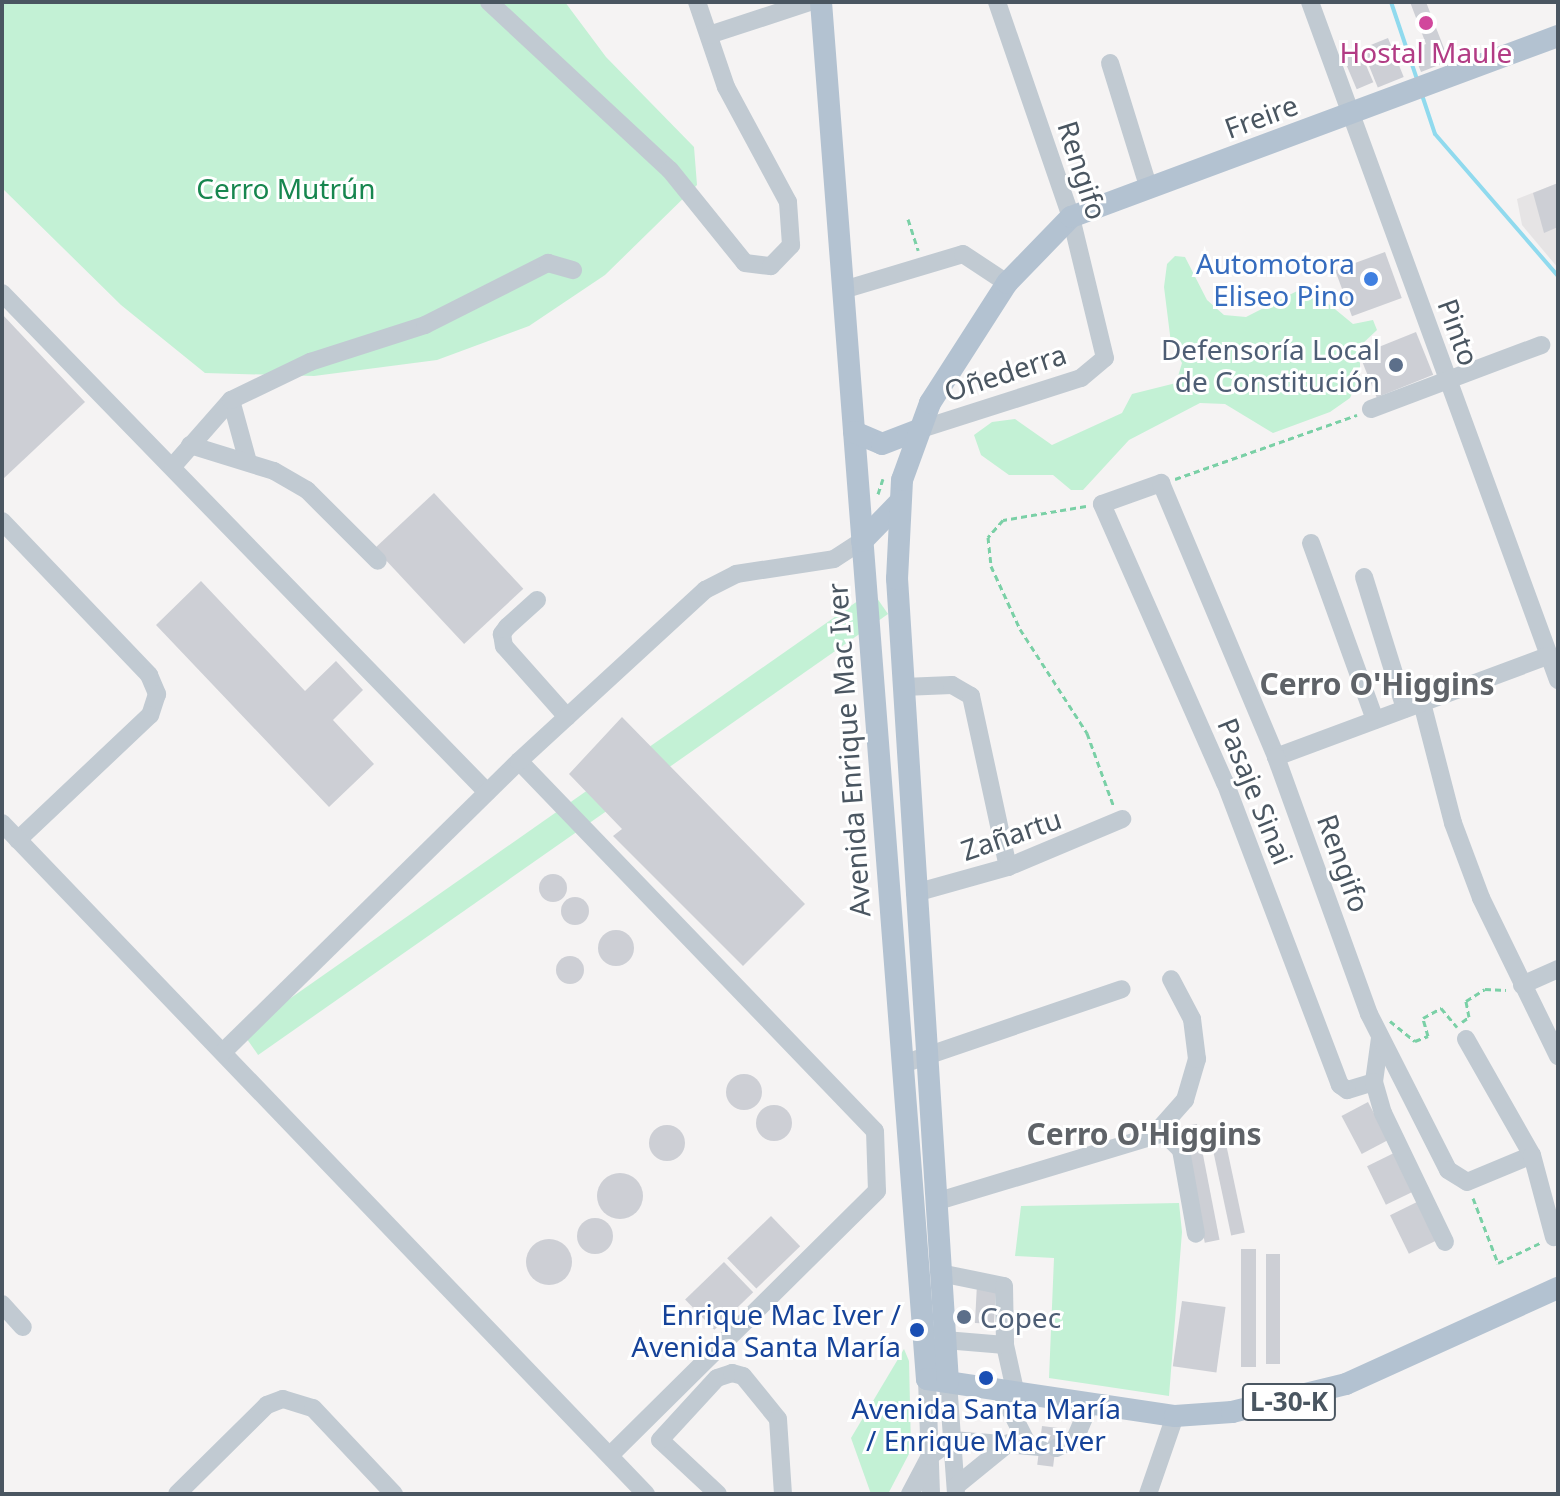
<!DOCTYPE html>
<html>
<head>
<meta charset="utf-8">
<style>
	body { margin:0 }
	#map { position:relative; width:1560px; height:1496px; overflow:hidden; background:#f5f3f3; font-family:"Noto Sans",sans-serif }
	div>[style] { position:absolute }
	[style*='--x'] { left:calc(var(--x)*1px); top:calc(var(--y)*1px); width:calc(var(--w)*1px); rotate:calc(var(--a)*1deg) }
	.education>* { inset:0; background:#e6e4e5 }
	.green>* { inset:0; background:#c3f1d5; transform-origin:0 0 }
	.stream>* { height:4px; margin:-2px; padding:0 2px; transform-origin:2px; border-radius:2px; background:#90daee }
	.building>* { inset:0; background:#cdcfd5; transform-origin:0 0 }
	.round { border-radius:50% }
	.path>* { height:3px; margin-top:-1.5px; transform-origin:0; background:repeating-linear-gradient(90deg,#7ad0a6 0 6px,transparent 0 10px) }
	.minor>* { height:18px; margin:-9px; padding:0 9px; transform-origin:9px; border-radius:9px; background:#c1cad2 }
	.major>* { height:22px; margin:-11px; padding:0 11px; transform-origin:11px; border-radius:11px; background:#b3c2d1 }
	.dots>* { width:22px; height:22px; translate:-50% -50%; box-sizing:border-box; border:4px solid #fff; border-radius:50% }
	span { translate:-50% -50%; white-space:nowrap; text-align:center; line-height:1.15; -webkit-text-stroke:6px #fff; paint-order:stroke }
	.shield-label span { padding:2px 6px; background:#fff; border:2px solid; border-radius:6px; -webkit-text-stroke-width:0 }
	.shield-label { font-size:26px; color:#4a5661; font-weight:700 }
	.hotel-label { font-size:28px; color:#b23c85 }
	.street-label { font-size:28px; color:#4a5661 }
	.park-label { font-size:28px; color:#17864f }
	.shop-label { font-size:28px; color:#366cbe }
	.right { translate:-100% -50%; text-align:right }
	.service-label { font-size:28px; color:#4e5e75 }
	.left { translate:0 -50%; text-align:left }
	.transit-label { font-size:28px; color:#164399 }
	.neighbourhood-label { font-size:30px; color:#5f6368; font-weight:700 }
	.frame { position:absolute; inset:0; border:4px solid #4a5661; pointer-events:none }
</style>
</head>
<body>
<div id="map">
	<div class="education">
		<i style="clip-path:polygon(1558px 183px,1558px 268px,1522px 225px,1517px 199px)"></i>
	</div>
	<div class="green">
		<i style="clip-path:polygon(2px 2px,565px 2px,606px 57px,694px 147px,697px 185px,605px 275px,529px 326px,437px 360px,314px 376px,205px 373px,121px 305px,2px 188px)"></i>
		<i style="clip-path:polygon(1175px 256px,1185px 257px,1207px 300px,1224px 315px,1246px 317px,1307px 286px,1353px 324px,1373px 320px,1377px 330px,1360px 346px,1360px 376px,1350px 398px,1330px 412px,1273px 433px,1225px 404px,1200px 403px,1129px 440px,1083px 490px,1071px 490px,1053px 475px,1009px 475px,981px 455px,974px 435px,992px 422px,1015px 419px,1052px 445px,1122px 413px,1132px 394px,1176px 383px,1182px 363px,1171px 343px,1164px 287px,1167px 264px)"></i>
		<i style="left:872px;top:591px;width:28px;height:769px;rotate:55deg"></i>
		<i style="clip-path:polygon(1179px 1203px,1182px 1232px,1169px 1396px,1049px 1378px,1054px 1258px,1015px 1256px,1021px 1206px)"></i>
		<i style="clip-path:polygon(904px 1349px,909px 1361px,911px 1450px,888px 1494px,871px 1494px,851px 1438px)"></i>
	</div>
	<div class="stream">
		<i style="--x:1391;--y:2;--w:84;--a:71.4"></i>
		<i style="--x:1422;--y:95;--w:41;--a:71.6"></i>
		<i style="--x:1435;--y:134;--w:188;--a:49.1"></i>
	</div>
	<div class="building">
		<i style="clip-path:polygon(1410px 2px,1426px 2px,1449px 61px,1421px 72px,1412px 49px,1426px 44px)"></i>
		<i style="left:1388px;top:38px;width:42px;height:28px;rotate:68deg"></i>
		<i style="left:1360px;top:51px;width:34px;height:18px;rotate:67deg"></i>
		<i style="clip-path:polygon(1558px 183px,1558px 227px,1544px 233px,1533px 193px)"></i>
		<i style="left:1385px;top:252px;width:49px;height:53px;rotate:70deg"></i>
		<i style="clip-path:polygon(2px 314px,85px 402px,2px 480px)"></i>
		<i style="left:1416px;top:332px;width:46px;height:61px;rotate:68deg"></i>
		<i style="left:434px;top:493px;width:131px;height:81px;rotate:47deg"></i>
		<i style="clip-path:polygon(201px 581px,305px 691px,336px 661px,363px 690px,333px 720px,374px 764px,329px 807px,156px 625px)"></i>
		<i style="clip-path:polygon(622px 717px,805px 904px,743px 966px,613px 836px,622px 829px,569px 774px)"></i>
		<i class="round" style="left:539px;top:874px;width:28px;height:28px"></i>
		<i class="round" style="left:561px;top:897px;width:28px;height:28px"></i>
		<i class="round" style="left:598px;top:930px;width:36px;height:36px"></i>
		<i class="round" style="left:556px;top:956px;width:28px;height:28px"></i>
		<i class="round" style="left:726px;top:1074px;width:36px;height:36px"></i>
		<i style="left:1368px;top:1102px;width:43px;height:30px;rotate:62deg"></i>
		<i class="round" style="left:756px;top:1105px;width:36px;height:36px"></i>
		<i style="left:1197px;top:1124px;width:118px;height:15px;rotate:79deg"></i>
		<i style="left:1222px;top:1125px;width:110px;height:14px;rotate:78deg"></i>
		<i class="round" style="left:649px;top:1125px;width:36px;height:36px"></i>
		<i style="left:1394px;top:1153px;width:43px;height:30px;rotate:64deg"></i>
		<i class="round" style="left:597px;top:1173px;width:46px;height:46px"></i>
		<i style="left:1417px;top:1202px;width:43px;height:30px;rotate:64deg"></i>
		<i style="left:771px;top:1216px;width:42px;height:61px;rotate:46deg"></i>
		<i class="round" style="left:577px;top:1218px;width:36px;height:36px"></i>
		<i class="round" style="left:526px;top:1239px;width:46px;height:46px"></i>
		<i style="left:1241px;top:1249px;width:15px;height:118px"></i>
		<i style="left:1266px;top:1254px;width:14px;height:110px"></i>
		<i style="left:724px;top:1262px;width:42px;height:54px;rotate:46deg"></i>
		<i style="left:977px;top:1284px;width:19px;height:39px;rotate:3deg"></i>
		<i style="left:1182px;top:1301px;width:44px;height:66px;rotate:8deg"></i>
		<i style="left:1042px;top:1426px;width:16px;height:39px;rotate:7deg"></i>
	</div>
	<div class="path">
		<i style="--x:908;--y:219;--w:33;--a:72"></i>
		<i style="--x:1175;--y:479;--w:193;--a:-19.4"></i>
		<i style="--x:878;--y:494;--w:16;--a:-72"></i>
		<i style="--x:1086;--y:506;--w:84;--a:170.4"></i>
		<i style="--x:1003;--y:520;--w:23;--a:131"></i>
		<i style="--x:988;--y:537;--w:29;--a:84"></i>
		<i style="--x:991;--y:566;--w:69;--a:65.3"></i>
		<i style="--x:1020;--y:629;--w:124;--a:57.2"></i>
		<i style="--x:1087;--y:733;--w:79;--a:70"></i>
		<i style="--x:1390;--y:1021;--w:32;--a:39"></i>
		<i style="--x:1415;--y:1041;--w:14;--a:-21"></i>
		<i style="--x:1428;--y:1036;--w:19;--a:-106"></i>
		<i style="--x:1423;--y:1018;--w:21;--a:-29"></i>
		<i style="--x:1441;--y:1008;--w:25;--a:50"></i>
		<i style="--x:1462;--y:1022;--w:9;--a:-36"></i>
		<i style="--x:1469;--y:1017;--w:16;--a:-101"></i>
		<i style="--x:1466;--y:1001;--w:22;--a:-32"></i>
		<i style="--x:1485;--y:989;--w:21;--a:3"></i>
		<i style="--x:1473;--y:1198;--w:70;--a:69"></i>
		<i style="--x:1498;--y:1263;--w:47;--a:-25.5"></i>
	</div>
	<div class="minor">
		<i style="--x:489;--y:2;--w:247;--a:42.9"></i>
		<i style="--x:670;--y:170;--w:119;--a:51.1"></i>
		<i style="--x:745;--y:263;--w:26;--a:7"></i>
		<i style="--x:771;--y:266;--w:29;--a:-46"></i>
		<i style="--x:791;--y:245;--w:43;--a:-94"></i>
		<i style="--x:788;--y:202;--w:131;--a:-118.3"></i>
		<i style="--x:726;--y:87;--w:90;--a:-108.8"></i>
		<i style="--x:1310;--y:2;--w:722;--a:69.91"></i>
		<i style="--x:709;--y:35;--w:106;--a:-18.1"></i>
		<i style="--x:1110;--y:63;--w:132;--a:72.8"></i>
		<i style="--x:843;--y:290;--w:125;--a:-16.7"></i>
		<i style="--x:963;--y:254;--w:53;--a:33.4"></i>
		<i style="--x:2;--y:293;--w:696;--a:45.82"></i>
		<i style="--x:231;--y:400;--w:64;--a:74.7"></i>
		<i style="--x:1371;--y:409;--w:182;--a:-20.6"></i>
		<i style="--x:918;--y:430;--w:171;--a:-17.7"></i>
		<i style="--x:1081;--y:378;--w:31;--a:-40"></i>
		<i style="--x:1105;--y:358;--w:145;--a:-103.6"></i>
		<i style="--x:1071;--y:217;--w:227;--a:-109"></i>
		<i style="--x:190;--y:445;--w:88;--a:17.2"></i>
		<i style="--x:274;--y:471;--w:38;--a:30"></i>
		<i style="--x:307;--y:490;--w:100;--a:45"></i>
		<i style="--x:173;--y:466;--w:88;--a:-48.7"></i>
		<i style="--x:231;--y:400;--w:88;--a:-25.7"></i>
		<i style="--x:310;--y:362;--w:121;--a:-17.8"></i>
		<i style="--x:425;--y:325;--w:138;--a:-26.8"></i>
		<i style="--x:548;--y:263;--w:26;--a:16"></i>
		<i style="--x:2;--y:521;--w:213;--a:46.3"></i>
		<i style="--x:149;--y:675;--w:21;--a:67"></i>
		<i style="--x:157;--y:694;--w:22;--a:108"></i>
		<i style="--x:150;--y:715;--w:182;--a:136.6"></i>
		<i style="--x:1311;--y:543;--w:188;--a:70.1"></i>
		<i style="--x:1364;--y:577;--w:138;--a:72.7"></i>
		<i style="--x:537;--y:600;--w:40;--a:138"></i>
		<i style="--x:507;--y:627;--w:9;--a:126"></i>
		<i style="--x:502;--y:634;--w:12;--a:81"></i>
		<i style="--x:504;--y:646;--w:95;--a:48.4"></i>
		<i style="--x:903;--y:687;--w:49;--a:-2.3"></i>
		<i style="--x:952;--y:685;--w:22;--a:30"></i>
		<i style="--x:971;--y:696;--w:175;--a:77.8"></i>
		<i style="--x:1422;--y:703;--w:124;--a:75.5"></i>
		<i style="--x:1453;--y:823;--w:80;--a:69.5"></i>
		<i style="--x:1481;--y:898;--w:176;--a:64"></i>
		<i style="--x:1276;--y:757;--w:290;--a:-20.4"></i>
		<i style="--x:519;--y:761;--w:513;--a:46.1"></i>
		<i style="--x:875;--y:1131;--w:60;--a:88.1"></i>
		<i style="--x:877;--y:1191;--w:375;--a:135.3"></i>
		<i style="--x:2;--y:823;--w:930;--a:46.18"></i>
		<i style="--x:915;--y:893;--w:97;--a:-15.6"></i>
		<i style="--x:1008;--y:867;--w:124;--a:-22.8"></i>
		<i style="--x:1522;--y:985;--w:39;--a:-24"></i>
		<i style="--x:1380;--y:1038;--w:44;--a:97.8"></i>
		<i style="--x:1374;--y:1082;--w:28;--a:163"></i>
		<i style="--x:1347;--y:1090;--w:9;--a:-144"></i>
		<i style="--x:1340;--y:1085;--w:323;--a:-110.8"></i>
		<i style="--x:1225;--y:783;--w:305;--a:-113.8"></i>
		<i style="--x:1102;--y:504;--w:63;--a:-19.6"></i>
		<i style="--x:1161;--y:483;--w:297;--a:67.2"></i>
		<i style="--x:1276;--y:757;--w:273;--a:70.1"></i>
		<i style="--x:1369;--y:1014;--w:175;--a:63.1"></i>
		<i style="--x:1448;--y:1170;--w:22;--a:32"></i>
		<i style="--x:1467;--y:1182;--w:70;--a:-22.6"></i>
		<i style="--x:1466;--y:1039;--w:133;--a:60.4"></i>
		<i style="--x:1532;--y:1155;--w:85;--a:75"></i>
		<i style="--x:223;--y:1052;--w:415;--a:-44.5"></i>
		<i style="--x:519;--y:761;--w:253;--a:-42.6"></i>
		<i style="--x:705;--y:590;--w:35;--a:-27"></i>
		<i style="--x:736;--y:574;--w:99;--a:-8.7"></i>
		<i style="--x:834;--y:559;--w:33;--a:-33"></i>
		<i style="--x:903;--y:1064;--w:231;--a:-18.9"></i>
		<i style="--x:1374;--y:1082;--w:32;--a:74"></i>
		<i style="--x:1383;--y:1113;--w:143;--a:64.3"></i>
		<i style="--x:1154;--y:1135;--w:47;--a:-48.5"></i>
		<i style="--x:1185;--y:1100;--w:43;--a:-73.7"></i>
		<i style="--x:1197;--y:1059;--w:40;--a:-97.1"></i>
		<i style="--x:1192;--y:1019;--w:45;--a:-117.7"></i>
		<i style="--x:935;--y:1202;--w:239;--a:-16.8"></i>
		<i style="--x:1164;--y:1133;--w:24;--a:45"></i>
		<i style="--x:1181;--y:1150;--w:85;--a:79.9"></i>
		<i style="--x:940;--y:1273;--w:65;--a:11.5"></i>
		<i style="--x:1004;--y:1286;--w:59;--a:89"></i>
		<i style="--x:1005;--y:1345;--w:46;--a:77.5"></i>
		<i style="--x:2;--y:1304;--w:31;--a:48"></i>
		<i style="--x:945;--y:1340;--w:60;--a:4.8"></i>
		<i style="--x:927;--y:1379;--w:115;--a:88"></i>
		<i style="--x:948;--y:1382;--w:112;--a:85.9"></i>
		<i style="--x:999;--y:1388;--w:64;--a:63"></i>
		<i style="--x:1056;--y:1448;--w:21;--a:-25"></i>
		<i style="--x:1075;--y:1439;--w:38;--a:-67"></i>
		<i style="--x:956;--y:1486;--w:68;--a:-39.1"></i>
		<i style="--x:177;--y:1494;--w:127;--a:-44.7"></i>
		<i style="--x:267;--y:1405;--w:17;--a:-21"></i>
		<i style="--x:283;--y:1399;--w:31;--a:17"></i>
		<i style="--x:313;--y:1408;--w:118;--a:46.7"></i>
		<i style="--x:718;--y:1494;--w:79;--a:-137"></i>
		<i style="--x:660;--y:1440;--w:84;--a:-47.4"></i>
		<i style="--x:717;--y:1378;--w:16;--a:-18"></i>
		<i style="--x:732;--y:1373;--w:11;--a:15"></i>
		<i style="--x:743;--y:1376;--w:55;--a:50.9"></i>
		<i style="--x:778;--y:1419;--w:75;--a:86.2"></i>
		<i style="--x:910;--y:1494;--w:43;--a:-62.2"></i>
		<i style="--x:930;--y:1456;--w:27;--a:-36"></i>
		<i style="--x:952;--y:1440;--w:88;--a:4.5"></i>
		<i style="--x:1148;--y:1494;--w:83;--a:-70.9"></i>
	</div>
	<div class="major">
		<i style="--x:821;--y:2;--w:1381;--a:85.6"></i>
		<i style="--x:927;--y:1379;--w:251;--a:8.5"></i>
		<i style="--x:1175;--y:1416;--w:57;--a:-4"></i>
		<i style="--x:1232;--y:1412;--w:117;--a:-13.8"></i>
		<i style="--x:1346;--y:1384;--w:233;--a:-24.4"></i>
		<i style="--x:854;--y:432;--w:30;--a:23"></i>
		<i style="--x:882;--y:444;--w:39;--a:-21"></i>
		<i style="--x:862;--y:541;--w:53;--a:-45.8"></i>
		<i style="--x:948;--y:1382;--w:805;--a:-93.63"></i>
		<i style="--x:897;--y:579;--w:99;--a:-87.1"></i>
		<i style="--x:902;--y:480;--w:82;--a:-70"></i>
		<i style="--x:930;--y:403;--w:143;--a:-57.3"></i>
		<i style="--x:1007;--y:283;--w:92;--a:-45.9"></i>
		<i style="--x:1071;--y:217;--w:520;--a:-20.39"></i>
	</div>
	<div class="dots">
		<i style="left:1426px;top:23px;background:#d1479c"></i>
		<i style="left:1371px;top:279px;background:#3f7fe0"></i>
		<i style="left:1396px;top:365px;background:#5c6f8a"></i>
		<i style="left:964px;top:1317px;background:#5c6f8a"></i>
		<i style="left:917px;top:1330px;background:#1a4fb4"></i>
		<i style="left:986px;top:1378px;background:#1a4fb4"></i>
	</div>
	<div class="shield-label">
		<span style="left:1289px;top:1402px">L-30-K</span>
	</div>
	<div class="hotel-label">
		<span style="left:1426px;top:52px">Hostal Maule</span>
	</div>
	<div class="street-label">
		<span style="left:1261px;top:116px;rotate:-20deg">Freire</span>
		<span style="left:1083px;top:170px;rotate:72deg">Rengifo</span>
		<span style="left:1459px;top:332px;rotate:70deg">Pinto</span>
		<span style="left:1005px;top:372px;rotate:-18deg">Oñederra</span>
		<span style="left:848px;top:750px;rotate:-94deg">Avenida Enrique Mac Iver</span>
		<span style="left:1256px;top:791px;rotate:68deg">Pasaje Sinai</span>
		<span style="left:1011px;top:834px;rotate:-19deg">Zañartu</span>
		<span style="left:1344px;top:863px;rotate:70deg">Rengifo</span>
	</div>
	<div class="park-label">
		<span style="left:286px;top:188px">Cerro Mutrún</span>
	</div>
	<div class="shop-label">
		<span class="right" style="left:1355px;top:279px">Automotora<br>Eliseo Pino</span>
	</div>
	<div class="service-label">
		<span class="right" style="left:1380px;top:365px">Defensoría Local<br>de Constitución</span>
		<span class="left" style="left:980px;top:1317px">Copec</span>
	</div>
	<div class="transit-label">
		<span class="right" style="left:901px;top:1330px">Enrique Mac Iver /<br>Avenida Santa María</span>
		<span style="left:986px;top:1424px">Avenida Santa María<br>/ Enrique Mac Iver</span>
	</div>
	<div class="neighbourhood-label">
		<span style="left:1377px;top:684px">Cerro O'Higgins</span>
		<span style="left:1144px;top:1134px">Cerro O'Higgins</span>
	</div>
	<div class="frame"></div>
</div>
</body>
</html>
